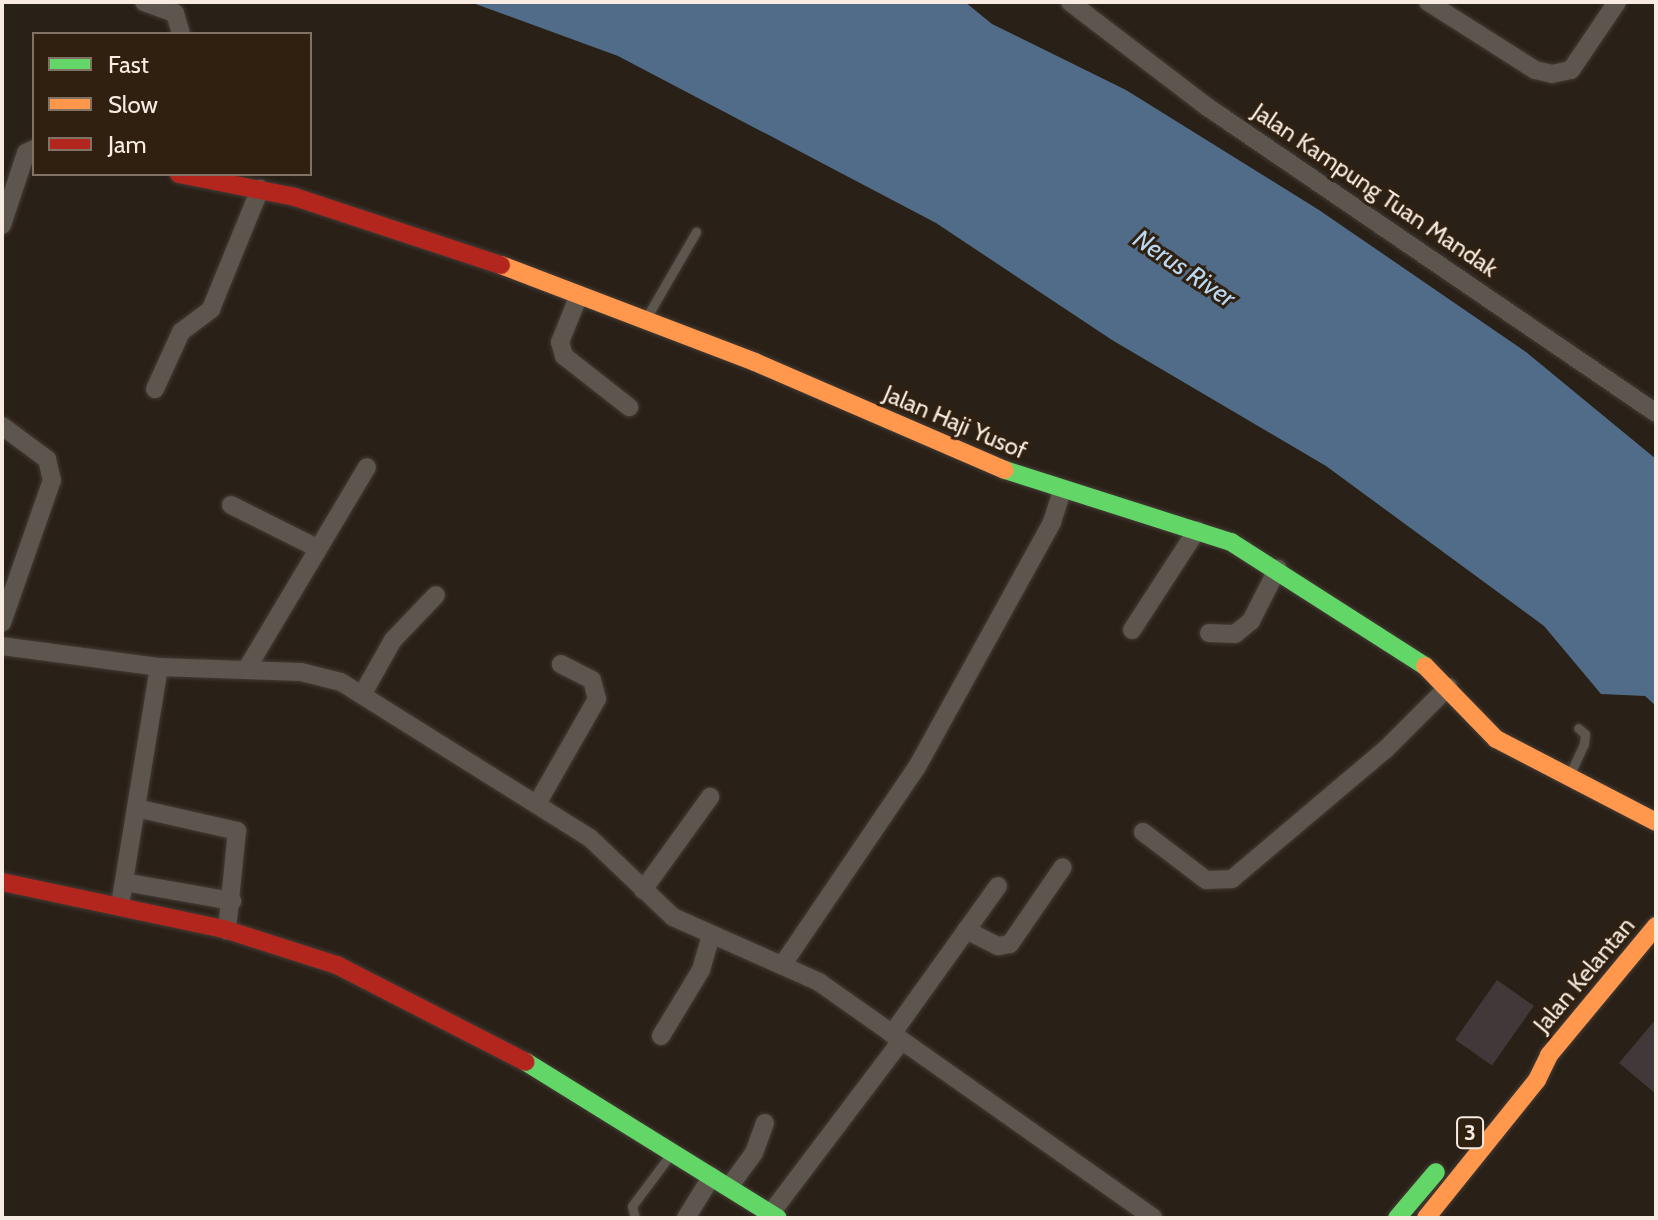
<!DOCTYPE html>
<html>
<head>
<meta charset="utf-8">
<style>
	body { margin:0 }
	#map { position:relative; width:1658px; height:1220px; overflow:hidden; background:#292017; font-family:Cabin,sans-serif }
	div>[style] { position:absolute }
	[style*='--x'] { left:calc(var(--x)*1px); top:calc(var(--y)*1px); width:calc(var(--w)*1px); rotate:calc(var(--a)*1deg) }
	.water>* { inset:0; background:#506c88 }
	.building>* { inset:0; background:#413839; transform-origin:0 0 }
	.roads { filter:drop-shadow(0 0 2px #433b35) drop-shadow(0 0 2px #433b35) }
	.lane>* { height:9px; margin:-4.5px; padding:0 4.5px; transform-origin:4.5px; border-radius:4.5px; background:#5d564f }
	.street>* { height:18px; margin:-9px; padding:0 9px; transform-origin:9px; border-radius:9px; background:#5d564f }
	.fast>* { height:18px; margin:-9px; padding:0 9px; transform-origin:9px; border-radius:9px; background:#63d668 }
	.slow>* { height:18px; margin:-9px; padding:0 9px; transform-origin:9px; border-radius:9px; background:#ff974d }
	.jam>* { height:18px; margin:-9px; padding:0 9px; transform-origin:9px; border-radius:9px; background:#b3261e }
	span { translate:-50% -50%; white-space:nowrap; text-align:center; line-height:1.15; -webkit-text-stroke:6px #302010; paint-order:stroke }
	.shield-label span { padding:2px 6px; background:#302010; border:2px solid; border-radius:6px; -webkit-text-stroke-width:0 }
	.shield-label { font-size:22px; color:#f8ece2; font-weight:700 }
	.street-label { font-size:24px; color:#f8ece2 }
	.water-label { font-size:26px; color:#b9d8f6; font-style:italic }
	.frame { position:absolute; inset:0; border:4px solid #f8ece2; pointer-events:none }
	.legend { position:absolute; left:32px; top:32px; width:280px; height:144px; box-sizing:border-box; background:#302010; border:2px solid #807264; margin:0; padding:10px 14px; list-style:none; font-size:24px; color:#f8ece2 }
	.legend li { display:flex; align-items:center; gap:16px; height:40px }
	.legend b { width:40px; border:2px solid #807264 }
</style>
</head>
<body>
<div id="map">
	<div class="water">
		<i style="clip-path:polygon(470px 2px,965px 2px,992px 24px,1126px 90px,1319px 210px,1526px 352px,1656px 459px,1656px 706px,1645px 696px,1601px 694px,1544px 626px,1326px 466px,1112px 340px,936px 223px,618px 56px)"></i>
	</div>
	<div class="building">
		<i style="left:1497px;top:980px;width:45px;height:73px;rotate:35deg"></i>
		<i style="clip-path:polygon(1656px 1019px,1656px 1094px,1619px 1063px)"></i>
	</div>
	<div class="roads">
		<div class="lane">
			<i style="--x:645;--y:320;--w:102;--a:-59.9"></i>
			<i style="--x:1569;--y:776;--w:35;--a:-65"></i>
			<i style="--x:1584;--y:744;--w:10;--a:-84"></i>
			<i style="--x:1585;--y:734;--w:9;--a:-139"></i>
			<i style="--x:635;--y:1218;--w:12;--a:-104"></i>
			<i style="--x:632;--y:1206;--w:64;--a:-53.3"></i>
		</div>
		<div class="street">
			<i style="--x:144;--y:2;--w:33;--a:20"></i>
			<i style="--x:175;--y:13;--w:22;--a:74"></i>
			<i style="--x:1070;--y:2;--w:171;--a:37.4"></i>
			<i style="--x:1206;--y:106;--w:545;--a:34.3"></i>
			<i style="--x:1428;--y:2;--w:127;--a:32.4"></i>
			<i style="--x:1535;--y:70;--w:17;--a:13"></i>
			<i style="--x:1552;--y:74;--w:19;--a:-12"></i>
			<i style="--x:1571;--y:70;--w:82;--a:-55.9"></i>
			<i style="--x:2;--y:225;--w:76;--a:-71.6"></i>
			<i style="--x:26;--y:153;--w:9;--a:-27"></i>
			<i style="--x:579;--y:295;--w:51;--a:112"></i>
			<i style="--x:560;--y:342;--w:15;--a:74"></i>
			<i style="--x:564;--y:356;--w:83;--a:38.1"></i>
			<i style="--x:155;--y:389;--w:63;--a:-65.5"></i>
			<i style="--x:181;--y:332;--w:38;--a:-37"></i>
			<i style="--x:211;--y:309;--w:130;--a:-67.8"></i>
			<i style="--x:2;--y:426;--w:56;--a:36.3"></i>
			<i style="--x:47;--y:459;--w:22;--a:77"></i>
			<i style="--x:52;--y:480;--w:151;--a:109.3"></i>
			<i style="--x:231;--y:505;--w:96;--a:26.6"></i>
			<i style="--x:1132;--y:630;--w:119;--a:-57"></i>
			<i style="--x:1209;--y:633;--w:26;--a:2"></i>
			<i style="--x:1235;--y:634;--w:21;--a:-39"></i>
			<i style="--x:1251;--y:621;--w:59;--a:-63"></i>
			<i style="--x:2;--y:646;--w:158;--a:7.6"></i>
			<i style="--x:159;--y:667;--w:242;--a:99.3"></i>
			<i style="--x:159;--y:667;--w:142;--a:2"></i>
			<i style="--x:301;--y:672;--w:41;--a:14"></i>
			<i style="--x:341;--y:682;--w:294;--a:32.1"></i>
			<i style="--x:590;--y:838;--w:115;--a:43.6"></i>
			<i style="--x:673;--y:917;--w:160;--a:24"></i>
			<i style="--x:819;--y:982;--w:409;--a:35.2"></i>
			<i style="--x:246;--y:670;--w:236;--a:-59.2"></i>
			<i style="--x:362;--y:695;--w:63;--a:-60.6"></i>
			<i style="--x:393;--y:640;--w:62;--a:-46.3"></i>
			<i style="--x:538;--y:802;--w:119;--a:-60.2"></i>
			<i style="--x:597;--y:699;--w:20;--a:-105"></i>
			<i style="--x:592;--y:680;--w:35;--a:-153"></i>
			<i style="--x:136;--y:808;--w:104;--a:12.8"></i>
			<i style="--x:237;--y:831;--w:100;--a:95.8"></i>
			<i style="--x:1143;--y:832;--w:79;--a:37.3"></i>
			<i style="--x:1206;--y:880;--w:26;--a:-2"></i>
			<i style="--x:1232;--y:879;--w:202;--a:-40.2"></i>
			<i style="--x:1386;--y:749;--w:88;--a:-45"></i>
			<i style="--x:124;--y:882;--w:110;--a:10"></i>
			<i style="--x:643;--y:890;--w:115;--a:-54.2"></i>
			<i style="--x:966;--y:930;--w:36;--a:27"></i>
			<i style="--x:998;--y:946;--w:12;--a:-9"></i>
			<i style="--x:1010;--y:944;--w:93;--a:-55.5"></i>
			<i style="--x:783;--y:964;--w:238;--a:-55.8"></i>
			<i style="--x:917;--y:767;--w:280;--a:-61.1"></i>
			<i style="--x:1052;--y:522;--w:32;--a:-72"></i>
			<i style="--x:892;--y:1034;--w:182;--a:-54.4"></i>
			<i style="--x:661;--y:1036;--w:77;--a:-58.8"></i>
			<i style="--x:701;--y:970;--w:35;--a:-74"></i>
			<i style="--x:729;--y:1187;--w:42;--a:-53.7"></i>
			<i style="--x:754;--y:1153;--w:32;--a:-70"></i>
			<i style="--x:771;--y:1213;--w:216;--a:-52.9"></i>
			<i style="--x:686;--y:1218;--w:49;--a:-58.2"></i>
		</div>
		<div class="fast">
			<i style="--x:1005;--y:470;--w:237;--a:17.7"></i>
			<i style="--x:1231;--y:542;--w:230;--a:32.6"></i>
			<i style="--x:526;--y:1062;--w:296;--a:31.8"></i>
			<i style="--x:1397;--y:1218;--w:60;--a:-49.7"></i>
		</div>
		<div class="slow">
			<i style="--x:501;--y:265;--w:272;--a:20.9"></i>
			<i style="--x:755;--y:362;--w:272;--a:23.4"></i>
			<i style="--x:1425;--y:666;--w:102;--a:45.8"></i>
			<i style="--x:1496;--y:739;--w:180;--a:27.4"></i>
			<i style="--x:1426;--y:1218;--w:177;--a:-51.2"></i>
			<i style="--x:1537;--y:1080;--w:28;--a:-64"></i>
			<i style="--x:1549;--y:1055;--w:168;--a:-50.3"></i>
		</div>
		<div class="jam">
			<i style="--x:179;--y:174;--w:118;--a:11.2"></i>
			<i style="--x:295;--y:197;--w:217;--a:18.3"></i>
			<i style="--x:2;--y:882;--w:230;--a:12"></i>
			<i style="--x:227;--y:930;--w:115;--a:17.7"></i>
			<i style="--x:337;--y:965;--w:212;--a:27.2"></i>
		</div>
	</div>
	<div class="shield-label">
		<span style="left:1470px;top:1133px">3</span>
	</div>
	<div class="street-label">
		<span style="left:1375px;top:190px;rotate:34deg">Jalan Kampung Tuan Mandak</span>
		<span style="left:955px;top:422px;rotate:23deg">Jalan Haji Yusof</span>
		<span style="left:1584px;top:975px;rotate:-50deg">Jalan Kelantan</span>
	</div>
	<div class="water-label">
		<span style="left:1184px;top:269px;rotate:34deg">Nerus River</span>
	</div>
	<div class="frame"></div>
	<ul class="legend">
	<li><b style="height:10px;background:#63d668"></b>Fast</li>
	<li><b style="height:10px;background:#ff974d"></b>Slow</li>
	<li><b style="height:10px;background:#b3261e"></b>Jam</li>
	</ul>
</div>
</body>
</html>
